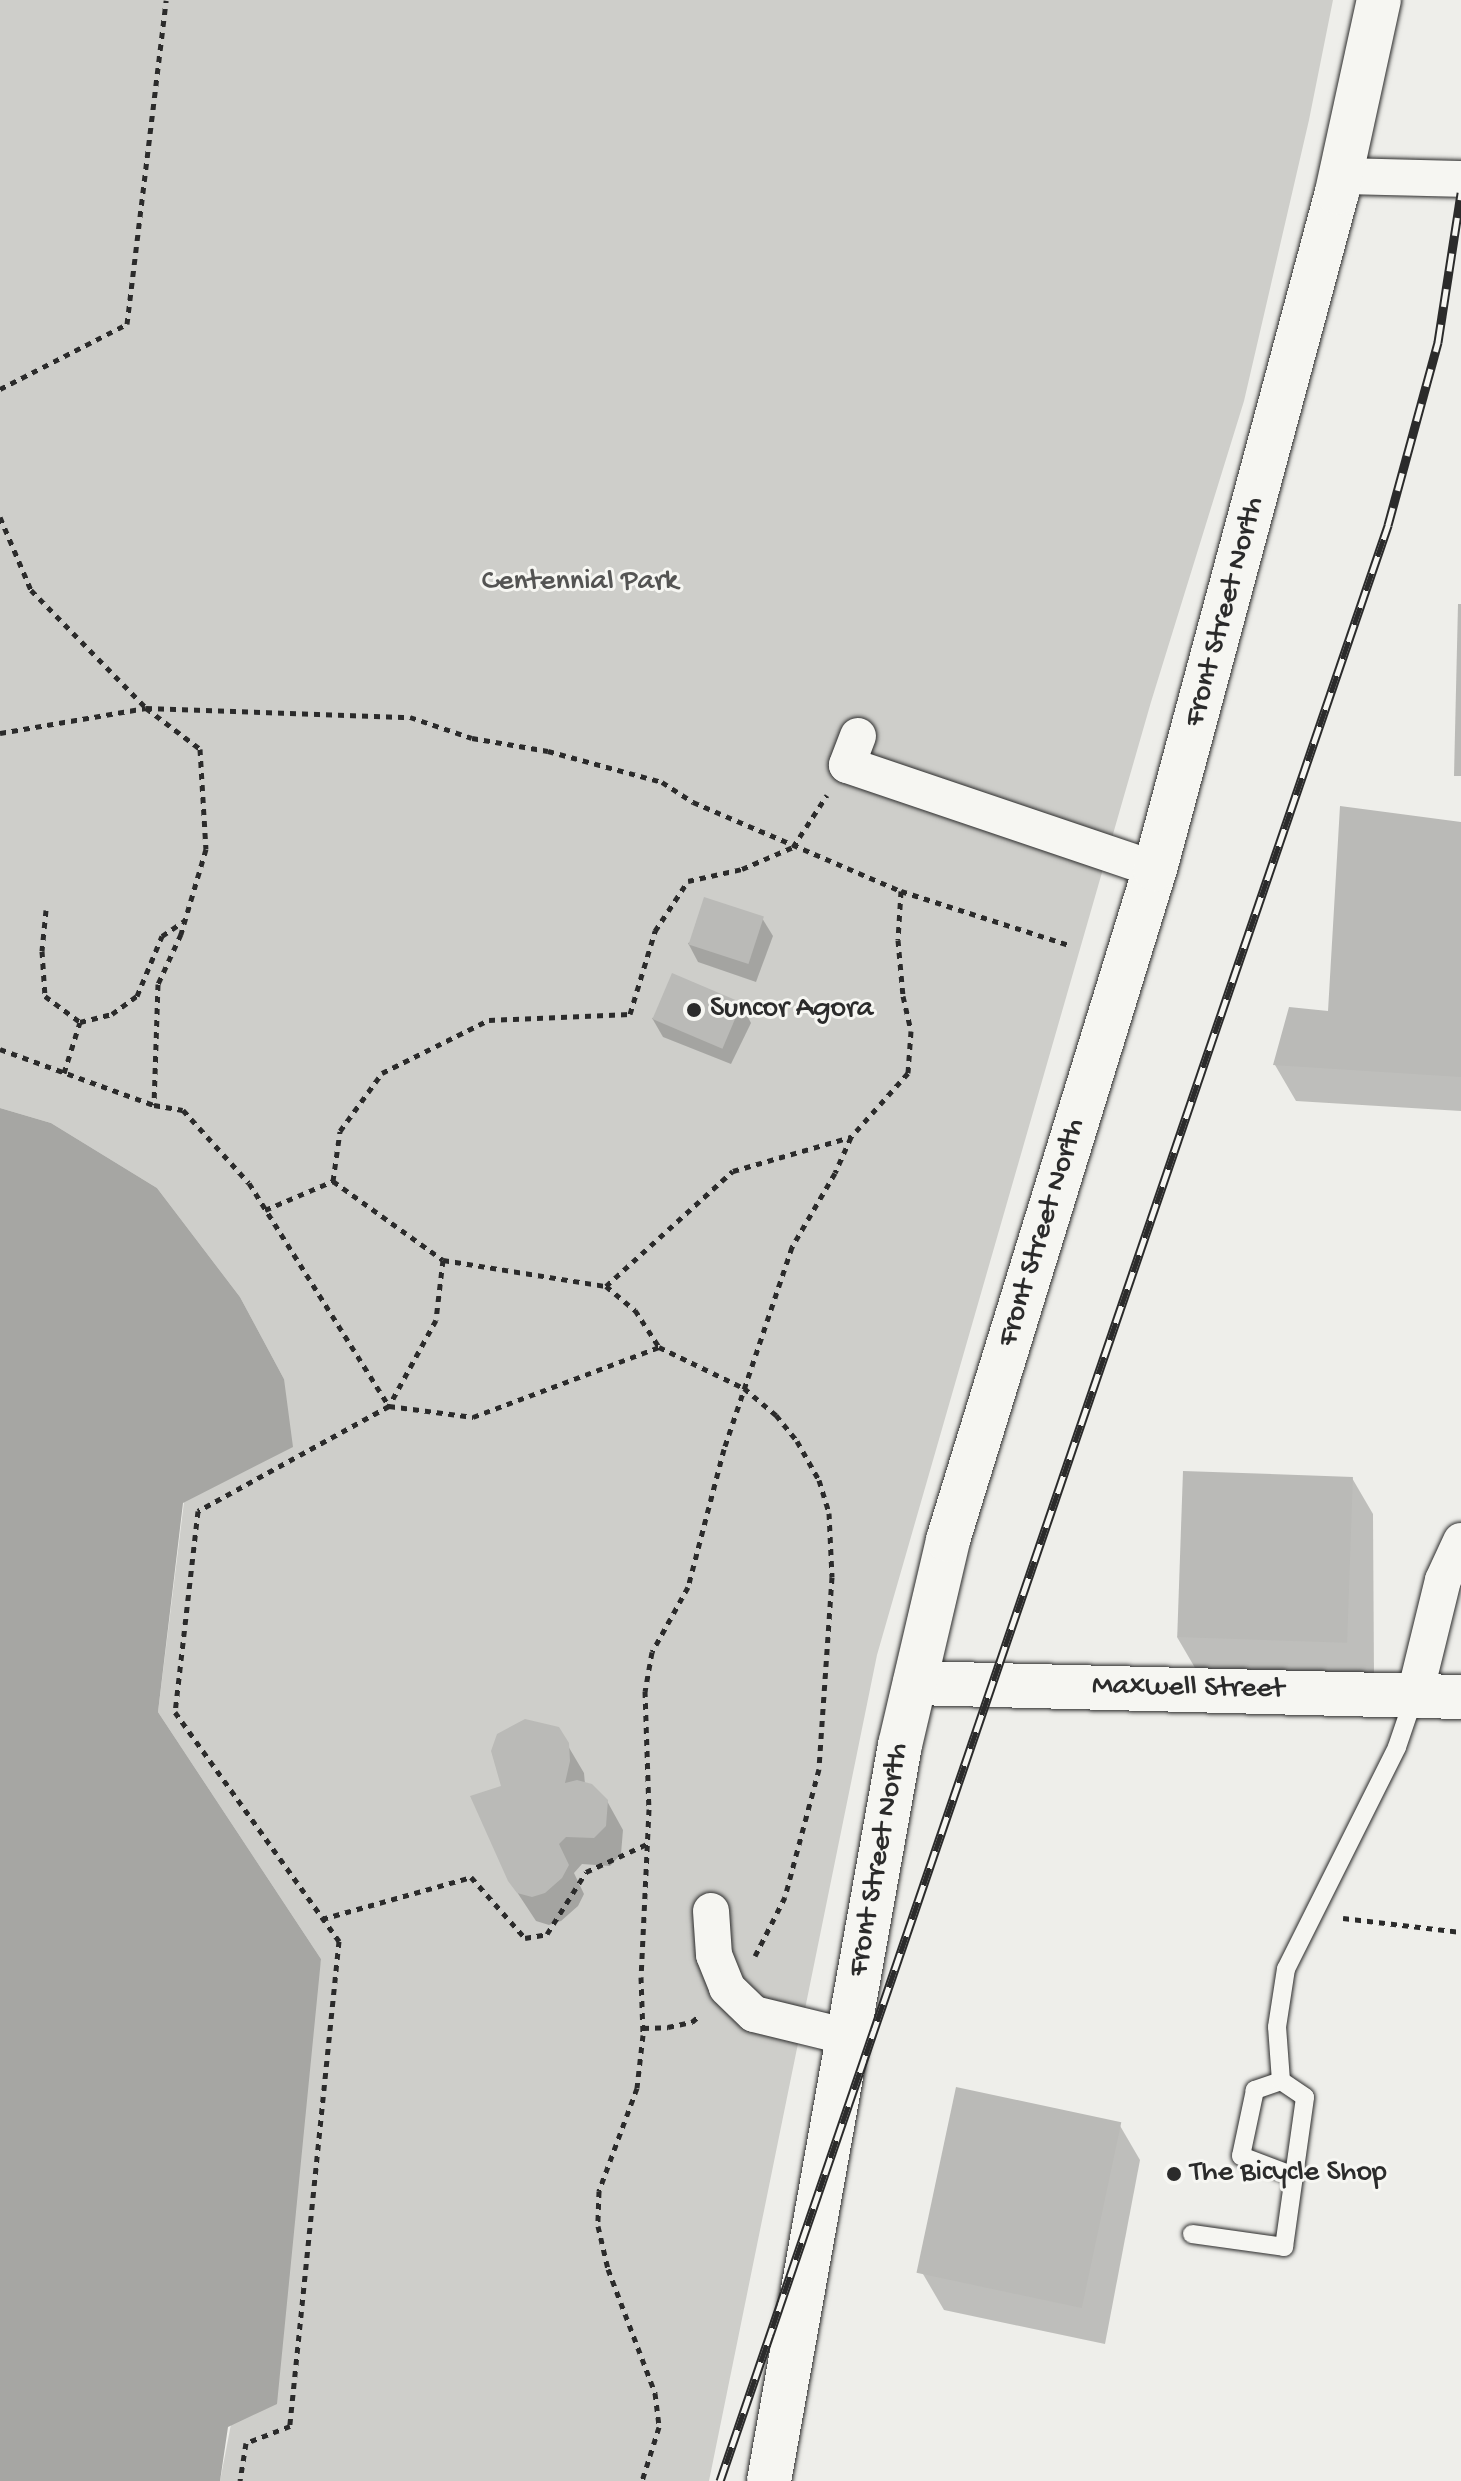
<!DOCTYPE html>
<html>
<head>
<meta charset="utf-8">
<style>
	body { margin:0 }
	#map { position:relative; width:1461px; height:2481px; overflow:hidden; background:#eeeeea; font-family:"Gochi Hand",sans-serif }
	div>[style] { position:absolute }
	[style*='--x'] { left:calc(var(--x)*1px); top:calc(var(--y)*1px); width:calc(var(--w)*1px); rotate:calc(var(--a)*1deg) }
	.green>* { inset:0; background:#cececa }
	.water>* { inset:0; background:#a6a6a3 }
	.shadow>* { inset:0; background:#0003 }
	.building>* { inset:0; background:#babab7; transform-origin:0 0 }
	.path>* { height:5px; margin-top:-2.5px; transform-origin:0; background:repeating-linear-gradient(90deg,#2b2b2b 0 6px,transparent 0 12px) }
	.roads { filter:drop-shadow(0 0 2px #2b2b2b) drop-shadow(0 0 2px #2b2b2b) }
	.lane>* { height:18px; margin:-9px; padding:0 9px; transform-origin:9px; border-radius:9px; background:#f6f6f2 }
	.street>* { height:36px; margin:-18px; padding:0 18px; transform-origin:18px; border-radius:18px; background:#f6f6f2 }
	.secondary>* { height:44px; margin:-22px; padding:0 22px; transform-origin:22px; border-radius:22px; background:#f6f6f2 }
	.rail>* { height:9px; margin-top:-4.5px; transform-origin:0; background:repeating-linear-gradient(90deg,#f6f6f2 0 18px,#2b2b2b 0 36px); box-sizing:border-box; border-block:2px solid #2b2b2b }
	.dots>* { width:22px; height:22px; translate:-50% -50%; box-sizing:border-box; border:4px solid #f6f6f2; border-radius:50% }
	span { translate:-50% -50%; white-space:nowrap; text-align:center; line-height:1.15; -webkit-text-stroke:6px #f6f6f2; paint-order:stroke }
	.park-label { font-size:30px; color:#545453 }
	.street-label { font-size:30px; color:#2b2b2b }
	.poi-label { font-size:30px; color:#2b2b2b }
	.left { translate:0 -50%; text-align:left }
</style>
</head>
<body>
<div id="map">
	<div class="green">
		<i style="clip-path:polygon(0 0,1333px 0,1309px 120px,1244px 401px,1151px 702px,877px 1655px,709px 2481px,220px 2481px,321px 1959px,158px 1712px,184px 1502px,284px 1379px,240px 1297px,157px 1188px,51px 1123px,0 1108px)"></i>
	</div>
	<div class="water">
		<i style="clip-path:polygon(0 1108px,51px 1123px,157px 1188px,240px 1297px,284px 1379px,293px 1447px,183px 1503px,158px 1712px,321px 1959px,277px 2404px,228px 2427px,220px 2481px,0 2481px)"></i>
	</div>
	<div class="shadow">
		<i style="clip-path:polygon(1461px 824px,1461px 1111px,1296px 1101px,1275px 1065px,1330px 1013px)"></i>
		<i style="clip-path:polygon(762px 918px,773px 936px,756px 982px,698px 962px,688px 943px)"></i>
		<i style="clip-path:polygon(741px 1004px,751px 1023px,731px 1064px,663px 1037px,652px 1018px)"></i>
		<i style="clip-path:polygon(1352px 1478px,1373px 1514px,1374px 1677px,1198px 1673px,1177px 1637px)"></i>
		<i style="clip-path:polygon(558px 1729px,584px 1773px,585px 1784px,607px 1801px,623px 1830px,621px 1854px,610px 1866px,582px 1864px,574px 1873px,584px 1894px,578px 1906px,561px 1921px,549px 1925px,536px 1921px,509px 1880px,504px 1788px)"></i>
		<i style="clip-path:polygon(1119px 2124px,1140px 2160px,1105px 2344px,944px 2310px,923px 2274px)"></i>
	</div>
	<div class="building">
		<i style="clip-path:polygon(1458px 604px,1461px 604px,1461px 776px,1454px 776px)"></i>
		<i style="clip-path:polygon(1340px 806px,1461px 822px,1461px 1077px,1273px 1065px,1289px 1007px,1328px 1011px)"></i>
		<i style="left:704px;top:897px;width:63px;height:50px;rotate:18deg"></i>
		<i style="left:672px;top:973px;width:76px;height:50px;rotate:23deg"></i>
		<i style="left:1183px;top:1471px;width:170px;height:166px;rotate:2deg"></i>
		<i style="clip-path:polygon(525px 1719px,559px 1727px,569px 1743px,570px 1761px,565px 1783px,577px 1780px,592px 1784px,608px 1800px,606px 1826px,594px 1838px,566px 1837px,559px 1844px,569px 1865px,562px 1878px,545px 1893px,532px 1897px,517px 1893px,508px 1881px,470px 1796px,501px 1786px,491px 1751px,497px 1734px)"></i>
		<i style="left:956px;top:2087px;width:169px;height:190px;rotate:12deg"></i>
	</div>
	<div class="path">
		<i style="--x:0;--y:389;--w:143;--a:-27.1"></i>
		<i style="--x:127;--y:324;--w:326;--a:-83.1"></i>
		<i style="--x:0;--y:517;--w:79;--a:67"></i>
		<i style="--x:31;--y:590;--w:165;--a:45.7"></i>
		<i style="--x:146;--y:708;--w:68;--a:37.2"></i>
		<i style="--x:200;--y:749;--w:100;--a:86.6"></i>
		<i style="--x:206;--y:849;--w:89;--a:106.4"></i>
		<i style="--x:181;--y:934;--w:55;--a:114.7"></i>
		<i style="--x:158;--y:984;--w:121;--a:91.9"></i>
		<i style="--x:0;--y:733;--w:148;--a:-9.7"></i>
		<i style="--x:146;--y:708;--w:264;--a:2"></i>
		<i style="--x:410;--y:717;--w:65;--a:18.7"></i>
		<i style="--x:472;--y:738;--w:77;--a:9.7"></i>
		<i style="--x:548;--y:751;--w:118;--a:15.2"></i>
		<i style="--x:662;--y:782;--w:37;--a:33"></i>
		<i style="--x:693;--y:802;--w:226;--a:23.2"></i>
		<i style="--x:901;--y:891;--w:49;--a:93.5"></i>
		<i style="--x:898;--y:940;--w:56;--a:84.9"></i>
		<i style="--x:903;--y:996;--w:36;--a:77"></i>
		<i style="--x:911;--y:1031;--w:42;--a:94.1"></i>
		<i style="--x:908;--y:1073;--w:86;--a:131.7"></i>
		<i style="--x:851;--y:1137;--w:39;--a:114"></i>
		<i style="--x:835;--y:1173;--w:86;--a:120.2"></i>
		<i style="--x:792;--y:1247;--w:213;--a:108.6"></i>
		<i style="--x:724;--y:1449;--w:143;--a:104.6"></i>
		<i style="--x:688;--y:1587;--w:74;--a:119"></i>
		<i style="--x:652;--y:1652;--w:40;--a:100"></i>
		<i style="--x:645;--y:1691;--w:118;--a:88.1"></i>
		<i style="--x:649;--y:1809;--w:168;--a:92.7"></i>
		<i style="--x:641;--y:1977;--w:58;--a:88"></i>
		<i style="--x:643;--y:2035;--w:53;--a:96.5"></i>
		<i style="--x:637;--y:2088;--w:110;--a:110.3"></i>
		<i style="--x:599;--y:2191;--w:35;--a:92"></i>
		<i style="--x:598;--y:2226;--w:44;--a:76.9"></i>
		<i style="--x:608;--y:2269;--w:133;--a:69.2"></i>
		<i style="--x:655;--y:2393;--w:34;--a:83"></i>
		<i style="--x:659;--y:2427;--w:57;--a:107.5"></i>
		<i style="--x:901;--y:891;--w:176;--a:17.8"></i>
		<i style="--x:46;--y:910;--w:41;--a:95.6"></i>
		<i style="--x:42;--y:951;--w:45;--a:86.2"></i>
		<i style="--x:45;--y:996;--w:44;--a:36.6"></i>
		<i style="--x:0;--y:1049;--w:164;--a:20"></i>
		<i style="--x:154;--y:1105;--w:29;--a:10"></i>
		<i style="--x:183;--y:1110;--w:98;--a:47.9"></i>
		<i style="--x:249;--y:1183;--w:263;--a:57.9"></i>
		<i style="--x:389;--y:1406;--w:218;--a:151.2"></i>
		<i style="--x:198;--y:1511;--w:202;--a:96.5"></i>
		<i style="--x:175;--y:1712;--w:282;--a:54.4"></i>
		<i style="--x:339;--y:1941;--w:487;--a:95.8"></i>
		<i style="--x:290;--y:2426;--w:47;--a:158.9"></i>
		<i style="--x:246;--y:2443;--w:38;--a:99"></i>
		<i style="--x:64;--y:1073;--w:53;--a:-72.6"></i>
		<i style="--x:80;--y:1022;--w:33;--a:-14"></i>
		<i style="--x:112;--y:1014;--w:31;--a:-36"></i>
		<i style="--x:137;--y:996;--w:65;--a:-67.4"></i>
		<i style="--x:162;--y:936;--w:27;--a:-34"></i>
		<i style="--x:333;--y:1181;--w:135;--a:35.7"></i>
		<i style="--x:443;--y:1260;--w:165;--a:9.1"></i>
		<i style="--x:606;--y:1286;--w:171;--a:-42.2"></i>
		<i style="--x:733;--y:1171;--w:123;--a:-16.1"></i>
		<i style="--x:265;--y:1210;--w:74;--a:-23.1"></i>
		<i style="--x:333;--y:1181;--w:50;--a:-82"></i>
		<i style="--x:340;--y:1131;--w:72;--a:-54.1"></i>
		<i style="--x:382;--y:1073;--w:119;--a:-26.4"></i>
		<i style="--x:489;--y:1020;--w:141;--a:-2.4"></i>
		<i style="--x:630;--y:1014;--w:87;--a:-73.2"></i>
		<i style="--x:655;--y:931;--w:60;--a:-56.6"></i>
		<i style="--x:688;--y:881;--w:55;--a:-12.5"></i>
		<i style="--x:742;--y:869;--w:56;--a:-23.3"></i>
		<i style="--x:793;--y:847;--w:62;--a:-56.8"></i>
		<i style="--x:443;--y:1260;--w:60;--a:96.7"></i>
		<i style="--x:436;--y:1320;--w:98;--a:118.7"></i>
		<i style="--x:389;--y:1406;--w:85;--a:7.5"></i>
		<i style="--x:473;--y:1417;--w:199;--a:-20.6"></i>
		<i style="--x:606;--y:1286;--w:38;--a:40"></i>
		<i style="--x:635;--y:1310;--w:44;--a:57"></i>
		<i style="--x:659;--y:1347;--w:94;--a:25.8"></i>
		<i style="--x:744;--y:1388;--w:42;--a:40.2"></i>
		<i style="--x:776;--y:1415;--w:33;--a:51"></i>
		<i style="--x:797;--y:1441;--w:45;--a:60.6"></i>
		<i style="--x:819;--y:1480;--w:34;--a:73"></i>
		<i style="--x:829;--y:1513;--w:64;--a:87.3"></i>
		<i style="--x:832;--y:1577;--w:192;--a:93.9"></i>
		<i style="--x:819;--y:1769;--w:132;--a:104.9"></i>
		<i style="--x:785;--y:1897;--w:66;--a:117"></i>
		<i style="--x:1343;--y:1918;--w:119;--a:6.8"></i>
		<i style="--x:322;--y:1919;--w:155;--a:-15.7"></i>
		<i style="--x:471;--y:1877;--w:81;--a:48.5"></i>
		<i style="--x:525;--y:1938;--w:22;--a:-10"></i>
		<i style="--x:547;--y:1934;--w:73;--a:-57.8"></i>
		<i style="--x:586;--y:1872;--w:67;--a:-24.7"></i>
		<i style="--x:643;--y:2028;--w:25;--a:-2"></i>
		<i style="--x:668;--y:2027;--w:25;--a:-12"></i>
		<i style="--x:692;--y:2022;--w:9;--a:-41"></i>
	</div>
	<div class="roads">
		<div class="lane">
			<i style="--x:1281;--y:2081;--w:28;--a:161"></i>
			<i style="--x:1255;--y:2090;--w:67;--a:102"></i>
			<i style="--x:1241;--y:2156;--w:57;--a:20.7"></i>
			<i style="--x:1192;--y:2234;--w:93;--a:8"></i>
			<i style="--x:1284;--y:2247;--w:151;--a:-82"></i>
			<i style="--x:1305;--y:2097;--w:29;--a:-146"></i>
			<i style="--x:1281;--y:2081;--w:54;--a:-94.2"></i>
			<i style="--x:1277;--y:2027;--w:59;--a:-81.2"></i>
			<i style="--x:1286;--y:1969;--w:248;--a:-63.4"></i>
			<i style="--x:1397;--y:1747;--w:53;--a:-71.2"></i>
		</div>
		<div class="street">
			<i style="--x:1341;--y:176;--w:120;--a:1.4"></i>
			<i style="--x:858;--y:736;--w:31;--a:111"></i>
			<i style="--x:847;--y:765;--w:325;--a:18.7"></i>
			<i style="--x:1415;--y:1694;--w:117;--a:-76.2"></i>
			<i style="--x:1443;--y:1580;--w:43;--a:-65.2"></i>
			<i style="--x:711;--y:1911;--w:44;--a:86.1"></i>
			<i style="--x:714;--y:1955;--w:35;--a:68"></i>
			<i style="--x:727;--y:1988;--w:37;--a:44"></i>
			<i style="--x:754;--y:2014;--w:97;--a:13.7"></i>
		</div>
		<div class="secondary">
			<i style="--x:915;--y:1683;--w:546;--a:1.47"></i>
			<i style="--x:769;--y:2481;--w:748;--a:-79.91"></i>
			<i style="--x:900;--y:1745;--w:211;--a:-76.8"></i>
			<i style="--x:948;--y:1540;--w:702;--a:-72.86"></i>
			<i style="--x:1155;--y:869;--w:701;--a:-74.95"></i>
			<i style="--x:1337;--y:192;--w:197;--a:-77.7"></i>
		</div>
	</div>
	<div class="rail">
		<i style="--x:720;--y:2481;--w:2067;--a:-71.14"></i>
		<i style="--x:1388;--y:525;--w:190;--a:-74.7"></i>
		<i style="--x:1438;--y:342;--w:151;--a:-81.2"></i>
	</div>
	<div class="dots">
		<i style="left:694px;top:1010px;background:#2b2b2b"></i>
		<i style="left:1174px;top:2174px;background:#2b2b2b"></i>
	</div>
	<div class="park-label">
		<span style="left:580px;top:583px">Centennial Park</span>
	</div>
	<div class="street-label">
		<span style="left:1226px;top:612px;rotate:-75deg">Front Street North</span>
		<span style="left:1043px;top:1233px;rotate:-73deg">Front Street North</span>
		<span style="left:1188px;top:1689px;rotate:1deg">Maxwell Street</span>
		<span style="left:880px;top:1860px;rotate:-80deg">Front Street North</span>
	</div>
	<div class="poi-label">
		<span class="left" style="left:710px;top:1010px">Suncor Agora</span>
		<span class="left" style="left:1190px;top:2174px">The Bicycle Shop</span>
	</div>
</div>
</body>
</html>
